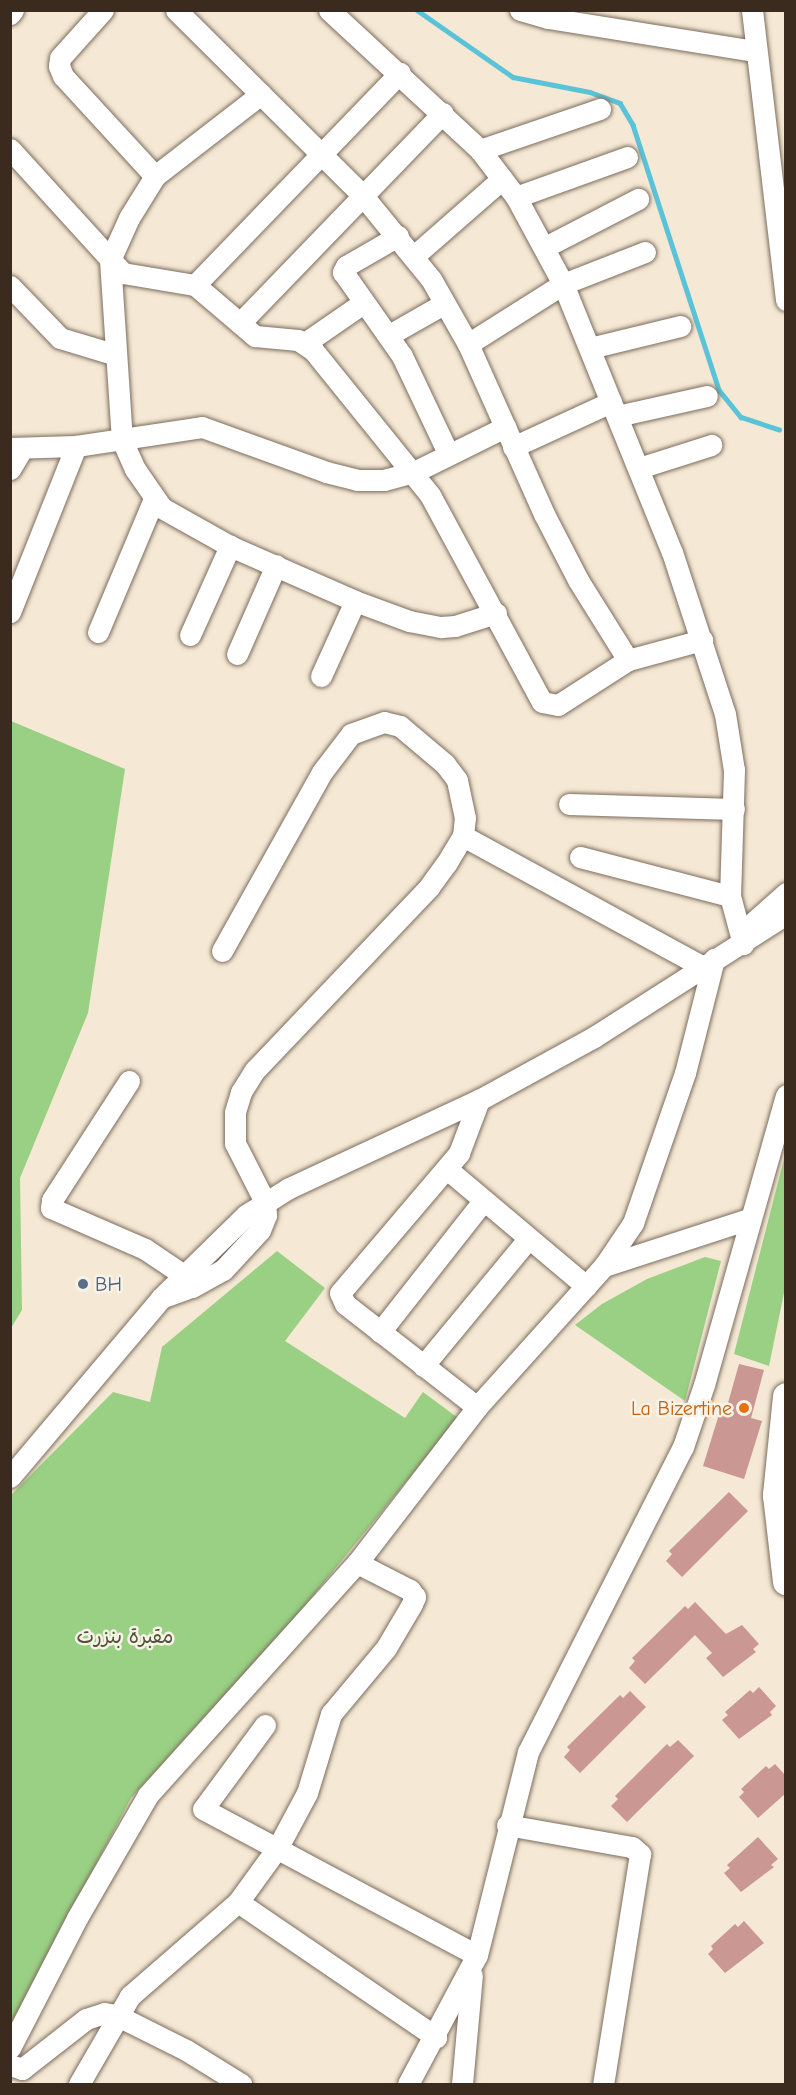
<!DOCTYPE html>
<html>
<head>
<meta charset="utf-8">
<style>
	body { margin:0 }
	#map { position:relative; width:796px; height:2095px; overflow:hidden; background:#f5e8d4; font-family:"Comic Neue","Playpen Sans Arabic",sans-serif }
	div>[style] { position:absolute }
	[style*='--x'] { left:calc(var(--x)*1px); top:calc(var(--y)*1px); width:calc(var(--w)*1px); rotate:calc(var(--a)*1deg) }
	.green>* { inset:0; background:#99d083 }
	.stream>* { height:4.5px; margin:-2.25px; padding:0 2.25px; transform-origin:2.25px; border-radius:2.25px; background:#5bc3d7 }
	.building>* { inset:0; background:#ca9792 }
	.roads { filter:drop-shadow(0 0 2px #7c6c5e) drop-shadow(0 0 2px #7c6c5e) }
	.minor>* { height:21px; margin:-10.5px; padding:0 10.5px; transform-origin:10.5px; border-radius:10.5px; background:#fff }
	.major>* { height:27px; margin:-13.5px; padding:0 13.5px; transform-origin:13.5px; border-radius:13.5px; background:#fff }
	.dots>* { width:16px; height:16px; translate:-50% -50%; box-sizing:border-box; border:3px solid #f7f3e8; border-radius:50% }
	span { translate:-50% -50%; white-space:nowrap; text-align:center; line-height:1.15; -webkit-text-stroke:5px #f7f3e8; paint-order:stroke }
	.service-label { font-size:20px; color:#4e5e75 }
	.left { translate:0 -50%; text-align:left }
	.food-label { font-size:20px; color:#c56008 }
	.right { translate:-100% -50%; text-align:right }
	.park-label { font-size:20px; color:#525437 }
	.frame { position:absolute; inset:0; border:12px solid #3b2a1e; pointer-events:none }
</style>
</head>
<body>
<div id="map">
	<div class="green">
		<i style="clip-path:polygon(11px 721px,125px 769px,88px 1013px,20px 1178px,22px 1310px,11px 1328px)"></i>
		<i style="clip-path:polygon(785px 1155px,785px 1288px,769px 1366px,734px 1354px)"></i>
		<i style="clip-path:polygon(277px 1251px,325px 1288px,285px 1341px,405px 1418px,423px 1392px,458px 1418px,294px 1619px,131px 1798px,11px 2026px,11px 1495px,113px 1392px,150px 1402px,162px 1347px)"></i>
		<i style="clip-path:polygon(705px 1257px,721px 1261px,685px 1401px,575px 1325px,602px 1304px,647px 1279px)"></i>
	</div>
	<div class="stream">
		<i style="--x:417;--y:10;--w:117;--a:34.9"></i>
		<i style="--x:513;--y:77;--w:78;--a:11"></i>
		<i style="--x:590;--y:92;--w:32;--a:20"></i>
		<i style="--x:620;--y:103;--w:26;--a:59"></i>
		<i style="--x:633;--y:125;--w:279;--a:72"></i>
		<i style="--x:719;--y:390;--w:35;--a:51"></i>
		<i style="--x:741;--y:417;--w:40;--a:18"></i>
	</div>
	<div class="building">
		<i style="clip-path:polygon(739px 1364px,764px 1370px,751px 1418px,762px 1421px,744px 1479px,703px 1466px,721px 1408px,726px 1410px)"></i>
		<i style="clip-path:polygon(729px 1492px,748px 1511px,682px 1577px,666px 1561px,672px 1554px,669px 1551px)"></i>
		<i style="clip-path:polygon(695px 1602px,726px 1634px,742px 1625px,759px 1644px,753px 1649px,756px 1652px,723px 1677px,706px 1658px,712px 1653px,695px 1635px,645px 1684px,629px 1668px,635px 1661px,632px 1658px,685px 1606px,688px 1609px)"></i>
		<i style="clip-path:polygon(759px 1687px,776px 1706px,770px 1712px,772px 1715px,739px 1739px,722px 1720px,728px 1715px,725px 1712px,750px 1690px,753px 1693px)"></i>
		<i style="clip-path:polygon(630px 1691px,646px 1707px,580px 1773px,564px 1757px,570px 1750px,567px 1747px,620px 1695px,623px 1698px)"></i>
		<i style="clip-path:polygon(678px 1740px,694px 1756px,627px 1822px,611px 1806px,618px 1799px,615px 1796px,667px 1744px,670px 1747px)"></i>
		<i style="clip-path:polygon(775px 1764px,786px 1776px,786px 1793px,758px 1818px,739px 1797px,744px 1792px,741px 1789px,766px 1766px,769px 1769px)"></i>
		<i style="clip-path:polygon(758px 1837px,778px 1859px,771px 1865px,774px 1867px,741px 1892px,724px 1873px,730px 1868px,727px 1865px)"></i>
		<i style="clip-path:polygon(744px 1921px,764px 1943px,725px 1973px,708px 1954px,713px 1949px,711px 1946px,735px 1924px,738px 1927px)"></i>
	</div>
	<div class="roads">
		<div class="minor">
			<i style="--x:103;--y:10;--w:64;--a:131.9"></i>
			<i style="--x:60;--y:58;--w:8;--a:97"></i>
			<i style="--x:59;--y:66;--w:11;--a:68"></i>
			<i style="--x:63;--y:76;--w:136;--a:47.4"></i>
			<i style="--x:176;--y:10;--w:264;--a:44.8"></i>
			<i style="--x:363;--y:196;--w:107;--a:50.7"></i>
			<i style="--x:431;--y:279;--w:75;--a:60.4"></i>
			<i style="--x:468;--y:344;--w:186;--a:65.9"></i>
			<i style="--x:544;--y:514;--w:74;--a:62.7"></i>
			<i style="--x:578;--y:580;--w:94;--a:58"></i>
			<i style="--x:329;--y:10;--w:206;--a:42.8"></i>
			<i style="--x:480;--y:150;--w:59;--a:52.5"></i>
			<i style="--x:516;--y:197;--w:99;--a:61.6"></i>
			<i style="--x:563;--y:284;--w:289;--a:67.9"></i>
			<i style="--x:672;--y:552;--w:170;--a:71.9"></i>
			<i style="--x:725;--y:714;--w:57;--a:80.9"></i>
			<i style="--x:734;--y:770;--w:126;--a:91.8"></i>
			<i style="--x:730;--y:896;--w:50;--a:74.8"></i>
			<i style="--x:520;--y:10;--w:29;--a:16"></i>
			<i style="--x:548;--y:18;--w:210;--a:9.1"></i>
			<i style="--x:752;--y:10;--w:292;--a:83.3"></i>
			<i style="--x:10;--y:14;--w:5;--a:-53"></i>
			<i style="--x:261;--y:94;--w:134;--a:142.3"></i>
			<i style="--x:155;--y:176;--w:49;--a:121.8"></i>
			<i style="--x:129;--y:218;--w:46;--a:114.3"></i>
			<i style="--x:110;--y:260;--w:180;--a:86.2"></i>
			<i style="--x:122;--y:440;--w:32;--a:66"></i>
			<i style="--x:135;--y:469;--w:47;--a:55.3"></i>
			<i style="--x:162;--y:508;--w:78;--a:29.2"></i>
			<i style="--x:230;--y:546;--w:137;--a:23.7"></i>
			<i style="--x:355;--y:601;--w:58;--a:20.3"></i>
			<i style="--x:409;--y:621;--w:33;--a:11"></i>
			<i style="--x:441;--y:627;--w:14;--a:-4"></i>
			<i style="--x:455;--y:626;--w:43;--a:-17.6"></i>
			<i style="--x:10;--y:149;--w:168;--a:47.7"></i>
			<i style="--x:123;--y:273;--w:73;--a:9.5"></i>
			<i style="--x:195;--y:285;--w:79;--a:40.4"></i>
			<i style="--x:255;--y:336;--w:43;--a:5.3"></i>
			<i style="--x:298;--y:340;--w:18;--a:34"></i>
			<i style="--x:313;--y:350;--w:186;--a:51.1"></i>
			<i style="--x:430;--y:495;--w:235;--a:61.6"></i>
			<i style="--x:542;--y:702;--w:16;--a:11"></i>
			<i style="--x:558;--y:705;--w:83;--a:-32.7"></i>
			<i style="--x:628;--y:660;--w:77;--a:-15.1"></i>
			<i style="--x:480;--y:150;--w:127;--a:-18.9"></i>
			<i style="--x:516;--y:197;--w:118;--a:-19.8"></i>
			<i style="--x:398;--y:236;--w:60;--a:150"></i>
			<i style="--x:346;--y:266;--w:7;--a:117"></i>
			<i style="--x:343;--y:272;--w:103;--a:54.9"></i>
			<i style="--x:402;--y:356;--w:107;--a:64.6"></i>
			<i style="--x:545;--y:247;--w:105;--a:-27.3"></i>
			<i style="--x:414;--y:256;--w:117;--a:-41.2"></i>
			<i style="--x:195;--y:285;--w:295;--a:-46"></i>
			<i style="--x:10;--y:286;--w:72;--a:46.1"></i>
			<i style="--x:60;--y:338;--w:55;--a:16.8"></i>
			<i style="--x:240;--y:323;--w:292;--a:-46"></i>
			<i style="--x:389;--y:335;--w:64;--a:-29.7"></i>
			<i style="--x:305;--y:343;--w:70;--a:-34.6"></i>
			<i style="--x:468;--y:344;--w:112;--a:-32.3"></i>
			<i style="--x:563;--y:284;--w:88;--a:-21.3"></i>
			<i style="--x:590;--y:348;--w:93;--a:-13.7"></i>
			<i style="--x:617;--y:416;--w:92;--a:-12.5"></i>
			<i style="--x:513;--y:447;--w:108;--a:-24.7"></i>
			<i style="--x:10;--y:448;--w:66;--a:-1.7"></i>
			<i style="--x:76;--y:446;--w:127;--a:-8.6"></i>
			<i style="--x:202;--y:427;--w:132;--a:19.9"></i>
			<i style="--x:326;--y:472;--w:32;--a:14"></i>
			<i style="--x:357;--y:480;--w:27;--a:0"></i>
			<i style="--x:384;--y:480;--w:31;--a:-15"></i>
			<i style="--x:414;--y:472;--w:102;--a:-26.3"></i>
			<i style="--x:639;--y:468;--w:76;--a:-17.7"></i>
			<i style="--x:10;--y:469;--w:21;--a:-59"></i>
			<i style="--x:10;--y:612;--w:179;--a:-68.3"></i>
			<i style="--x:98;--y:632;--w:142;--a:-67.2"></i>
			<i style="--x:190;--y:635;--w:98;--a:-65.8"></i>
			<i style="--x:237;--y:654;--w:97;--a:-66.3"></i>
			<i style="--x:321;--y:676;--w:82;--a:-65.6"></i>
			<i style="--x:569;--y:804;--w:165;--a:1.7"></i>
			<i style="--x:463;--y:836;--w:273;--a:28.6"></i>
			<i style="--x:580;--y:857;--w:155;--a:14.6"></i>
			<i style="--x:749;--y:926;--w:50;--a:-41.7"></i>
			<i style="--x:129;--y:1081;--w:142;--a:122.9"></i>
			<i style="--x:52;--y:1200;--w:8;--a:97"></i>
			<i style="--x:51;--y:1208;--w:103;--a:23.6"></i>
			<i style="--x:145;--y:1249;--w:45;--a:34"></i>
			<i style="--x:447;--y:1169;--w:182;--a:40.1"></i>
			<i style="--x:604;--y:1266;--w:152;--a:-18"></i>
			<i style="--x:161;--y:1298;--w:33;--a:-20"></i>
			<i style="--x:192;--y:1287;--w:35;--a:-29"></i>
			<i style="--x:223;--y:1270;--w:54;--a:-47.2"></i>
			<i style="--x:260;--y:1230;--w:16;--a:-68"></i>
			<i style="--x:266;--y:1215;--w:13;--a:-94"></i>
			<i style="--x:265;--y:1202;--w:66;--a:-117"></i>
			<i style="--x:235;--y:1143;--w:31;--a:-90"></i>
			<i style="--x:235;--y:1112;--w:21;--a:-73"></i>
			<i style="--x:241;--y:1092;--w:26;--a:-58"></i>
			<i style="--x:255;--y:1070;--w:253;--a:-46.4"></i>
			<i style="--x:429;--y:887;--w:29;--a:-54"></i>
			<i style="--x:446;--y:864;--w:33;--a:-59"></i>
			<i style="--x:463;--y:836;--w:18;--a:-84"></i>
			<i style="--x:465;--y:818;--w:39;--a:-102"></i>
			<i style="--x:457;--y:780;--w:20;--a:-127"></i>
			<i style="--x:445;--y:764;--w:59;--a:-139.8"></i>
			<i style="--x:400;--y:726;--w:16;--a:-166"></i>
			<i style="--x:384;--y:722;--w:35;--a:160"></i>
			<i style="--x:351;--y:734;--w:48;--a:127.3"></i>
			<i style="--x:322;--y:772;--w:205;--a:119.2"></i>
			<i style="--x:380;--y:1332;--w:167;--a:-51.8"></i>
			<i style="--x:423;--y:1366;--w:165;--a:-50.4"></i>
			<i style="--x:477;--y:1407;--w:167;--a:-142"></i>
			<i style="--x:345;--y:1304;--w:12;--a:-114"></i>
			<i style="--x:340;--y:1293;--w:184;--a:-49.6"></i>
			<i style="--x:459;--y:1153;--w:57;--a:-69.3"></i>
			<i style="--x:10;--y:1477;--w:234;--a:-49.8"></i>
			<i style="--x:161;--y:1298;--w:119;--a:-44.3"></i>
			<i style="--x:246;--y:1215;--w:51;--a:-32.1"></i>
			<i style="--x:289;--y:1188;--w:209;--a:-24.9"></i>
			<i style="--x:479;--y:1100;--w:131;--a:-28.7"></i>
			<i style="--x:594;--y:1037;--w:228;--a:-32.6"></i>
			<i style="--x:265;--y:1725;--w:104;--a:126.4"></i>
			<i style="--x:203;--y:1809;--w:310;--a:28.1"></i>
			<i style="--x:507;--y:1825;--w:127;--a:10"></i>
			<i style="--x:632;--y:1847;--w:11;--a:41"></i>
			<i style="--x:640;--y:1854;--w:233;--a:99.1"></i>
			<i style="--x:238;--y:1902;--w:240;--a:34.3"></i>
			<i style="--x:10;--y:2048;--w:146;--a:-62.7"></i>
			<i style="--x:77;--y:1918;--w:142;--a:-60"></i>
			<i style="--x:148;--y:1795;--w:312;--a:-48"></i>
			<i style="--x:357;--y:1563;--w:197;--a:-52.4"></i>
			<i style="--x:477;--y:1407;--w:190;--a:-48"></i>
			<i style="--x:604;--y:1266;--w:52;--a:-56"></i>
			<i style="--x:633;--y:1223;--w:159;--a:-70.9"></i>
			<i style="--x:685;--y:1073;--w:118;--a:-75.7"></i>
			<i style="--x:10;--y:2065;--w:13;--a:18"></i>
			<i style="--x:22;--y:2069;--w:81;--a:-38"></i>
			<i style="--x:86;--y:2019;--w:19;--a:-18"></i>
			<i style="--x:104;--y:2013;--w:12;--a:9"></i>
			<i style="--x:116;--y:2015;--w:78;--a:26.6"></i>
			<i style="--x:186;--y:2050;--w:65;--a:31.7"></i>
			<i style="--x:79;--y:2084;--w:102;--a:-59.9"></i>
			<i style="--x:130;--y:1996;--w:143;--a:-41"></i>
			<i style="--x:238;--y:1902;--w:68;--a:-54"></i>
			<i style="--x:278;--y:1847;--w:61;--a:-61.8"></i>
			<i style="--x:307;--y:1793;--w:83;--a:-73.1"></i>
			<i style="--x:331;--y:1714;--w:86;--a:-50.2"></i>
			<i style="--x:386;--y:1648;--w:51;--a:-59.4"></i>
			<i style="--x:412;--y:1604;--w:8;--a:-67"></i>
			<i style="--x:415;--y:1597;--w:9;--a:-126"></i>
			<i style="--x:410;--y:1590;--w:59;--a:-153"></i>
			<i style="--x:408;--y:2084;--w:146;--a:-61.9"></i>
			<i style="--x:477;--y:1955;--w:209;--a:-75.9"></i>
			<i style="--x:528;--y:1752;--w:342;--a:-63.1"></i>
			<i style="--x:683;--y:1447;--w:65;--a:-71.3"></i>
			<i style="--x:704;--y:1385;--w:301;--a:-74.2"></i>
			<i style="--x:462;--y:2084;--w:109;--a:-84.8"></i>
		</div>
		<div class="major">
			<i style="--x:786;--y:1396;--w:100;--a:95.8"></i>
			<i style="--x:776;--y:1495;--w:87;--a:83.4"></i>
		</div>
	</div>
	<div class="dots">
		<i style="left:83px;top:1284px;background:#5c6f8a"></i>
		<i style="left:744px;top:1408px;background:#e8710a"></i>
	</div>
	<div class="service-label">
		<span class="left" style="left:95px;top:1284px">BH</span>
	</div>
	<div class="food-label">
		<span class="right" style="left:732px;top:1408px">La Bizertine</span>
	</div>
	<div class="park-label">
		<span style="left:125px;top:1636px">مقبرة بنزرت</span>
	</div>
	<div class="frame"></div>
</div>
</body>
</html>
